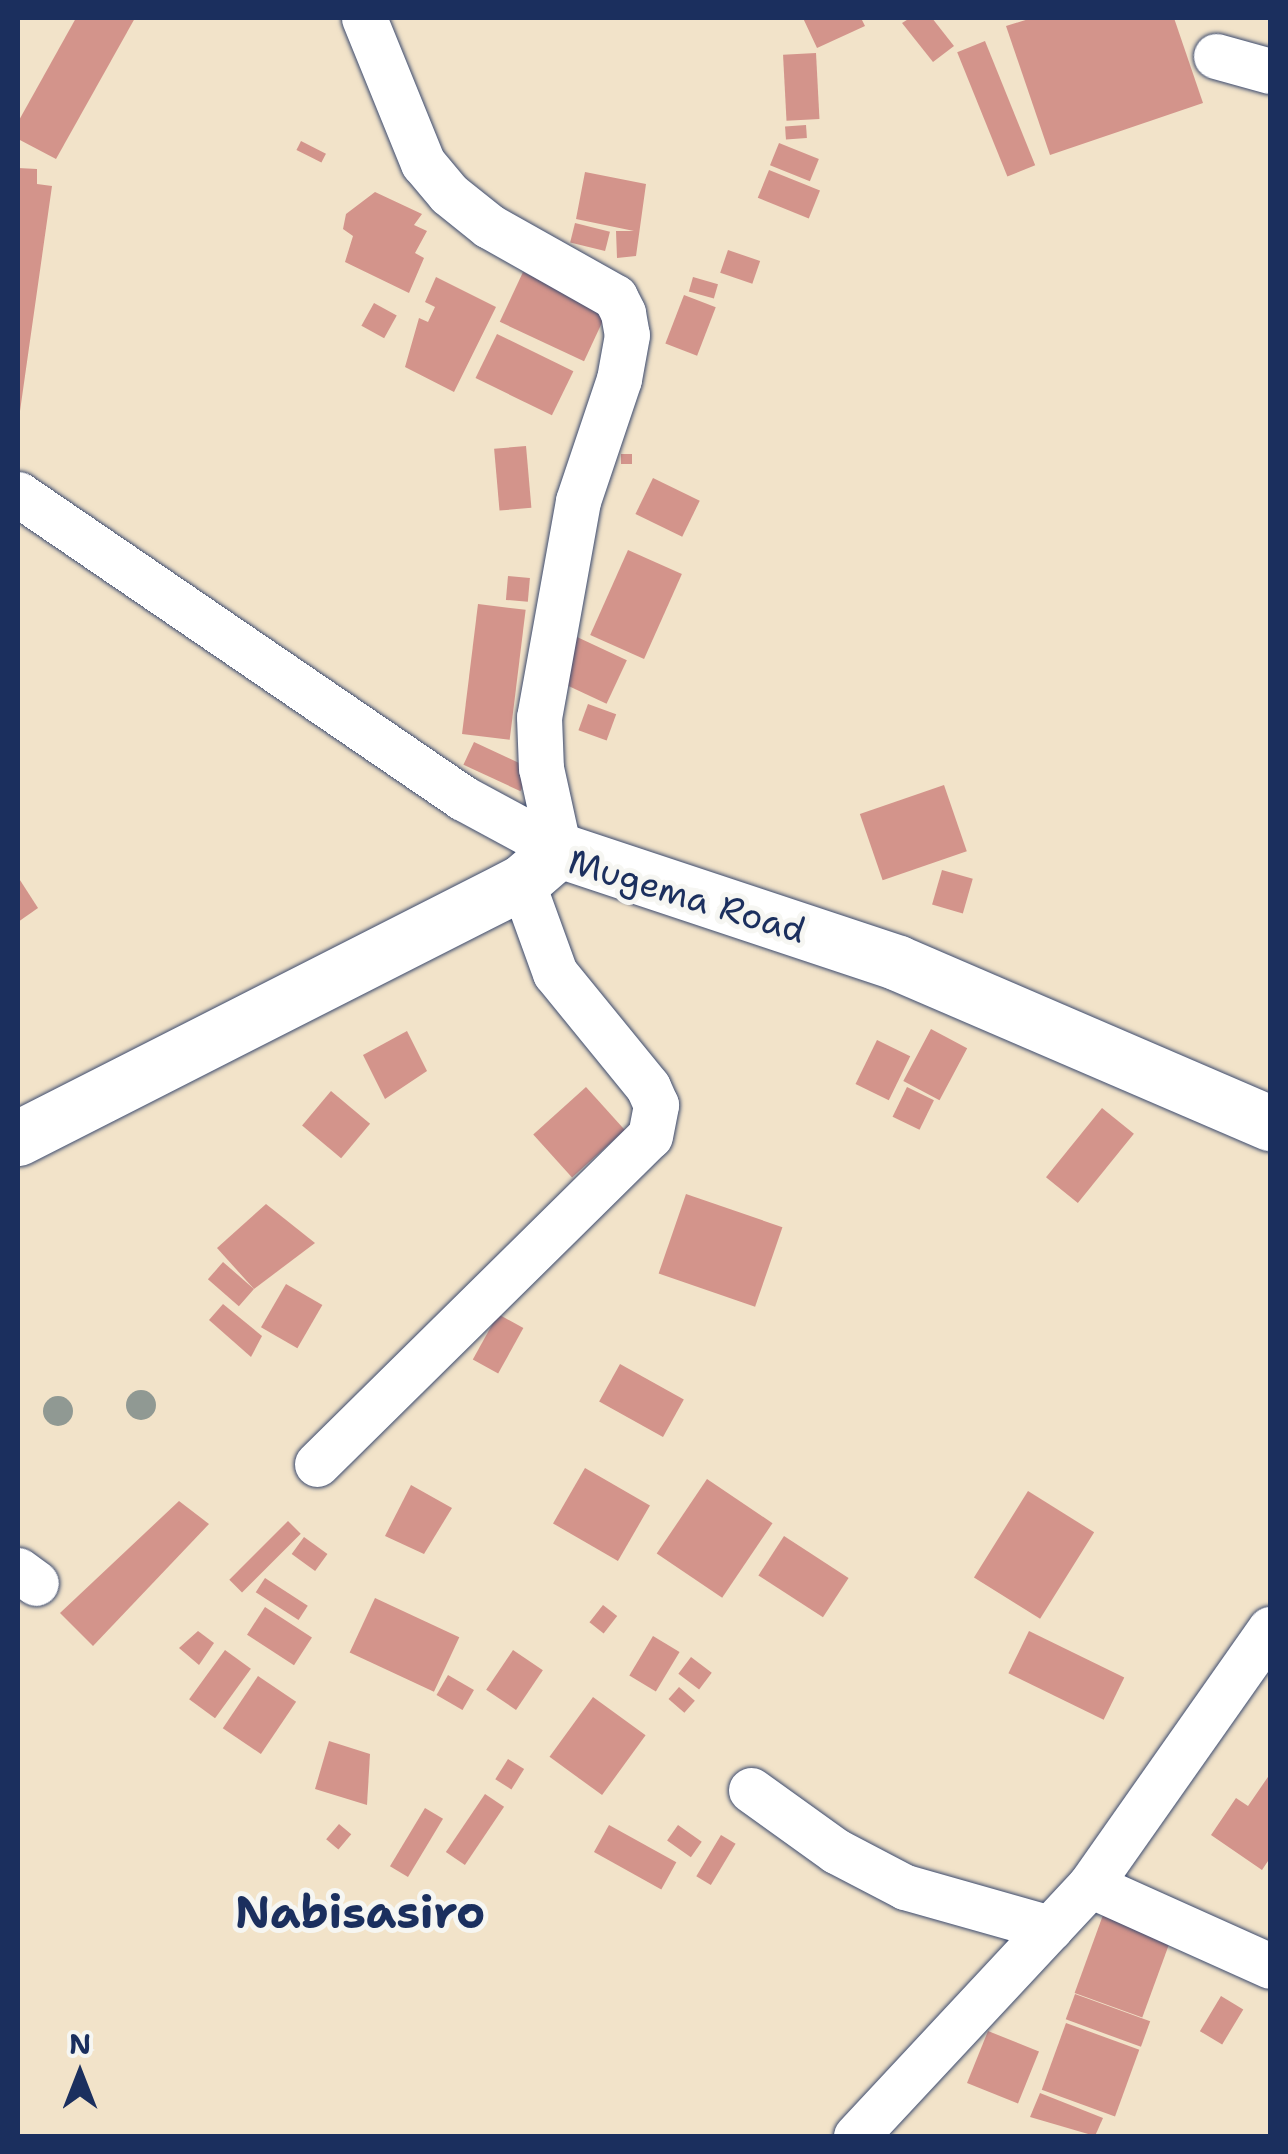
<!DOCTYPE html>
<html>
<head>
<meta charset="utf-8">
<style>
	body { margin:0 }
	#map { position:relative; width:1288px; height:2154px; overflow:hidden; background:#f2e3c9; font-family:"Shantell Sans",sans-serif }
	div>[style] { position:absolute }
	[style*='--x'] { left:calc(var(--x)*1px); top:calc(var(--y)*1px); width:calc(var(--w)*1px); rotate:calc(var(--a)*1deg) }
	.building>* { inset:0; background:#d3948b; transform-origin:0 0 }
	.roads { filter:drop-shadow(0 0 2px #3b4a6e) drop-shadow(0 0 2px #3b4a6e) }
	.minor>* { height:45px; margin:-22.5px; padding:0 22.5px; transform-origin:22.5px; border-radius:22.5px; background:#fff }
	.tertiary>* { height:55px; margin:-27.5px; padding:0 27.5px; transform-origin:27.5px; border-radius:27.5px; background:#fff }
	.trees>* { width:30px; height:30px; margin:-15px; border-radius:50%; background:#909993 }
	span { translate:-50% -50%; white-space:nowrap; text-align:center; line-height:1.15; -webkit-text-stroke:10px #f6f6f2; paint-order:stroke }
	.street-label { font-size:35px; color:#1b2f5e }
	.district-label { font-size:45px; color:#1b2f5e; font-weight:700 }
	.frame { position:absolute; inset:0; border:20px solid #1b2f5e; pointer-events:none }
	.north { position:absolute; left:30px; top:2024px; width:100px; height:100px; -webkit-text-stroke:8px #f6f6f2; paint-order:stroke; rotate:0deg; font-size:28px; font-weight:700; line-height:40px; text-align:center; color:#1b2f5e }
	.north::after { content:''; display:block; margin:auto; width:35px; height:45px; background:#1b2f5e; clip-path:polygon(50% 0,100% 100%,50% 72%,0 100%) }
</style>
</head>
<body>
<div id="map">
	<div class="building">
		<i style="clip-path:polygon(76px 18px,135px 18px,56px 159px,18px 139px,18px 122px)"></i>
		<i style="clip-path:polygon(803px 18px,861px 18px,865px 26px,817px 48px)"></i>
		<i style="clip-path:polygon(910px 18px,932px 18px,954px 46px,933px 62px,902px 23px)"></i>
		<i style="clip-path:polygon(1032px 18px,1174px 18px,1203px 103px,1050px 155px,1006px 26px)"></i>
		<i style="left:985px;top:41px;width:134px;height:30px;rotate:68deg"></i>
		<i style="left:816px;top:53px;width:66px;height:33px;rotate:87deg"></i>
		<i style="left:806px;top:125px;width:13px;height:21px;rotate:86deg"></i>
		<i style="left:301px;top:141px;width:28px;height:10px;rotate:27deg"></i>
		<i style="left:779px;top:143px;width:43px;height:24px;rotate:22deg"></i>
		<i style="clip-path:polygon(18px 168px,37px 169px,37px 184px,52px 186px,20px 411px)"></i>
		<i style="left:769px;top:170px;width:55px;height:30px;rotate:22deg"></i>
		<i style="clip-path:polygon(585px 172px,646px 184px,636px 256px,617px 258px,616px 231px,634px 231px,576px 219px)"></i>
		<i style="clip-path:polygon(375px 192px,422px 214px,414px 225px,427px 231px,415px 253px,424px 258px,409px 293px,345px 262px,353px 236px,343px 229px,346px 214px)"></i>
		<i style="left:575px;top:223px;width:36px;height:20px;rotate:14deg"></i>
		<i style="left:728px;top:250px;width:34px;height:24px;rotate:19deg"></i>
		<i style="left:523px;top:272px;width:93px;height:55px;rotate:25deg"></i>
		<i style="clip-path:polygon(436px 277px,496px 307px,454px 392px,405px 367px,419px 318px,428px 322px,435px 307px,425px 302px)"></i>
		<i style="left:693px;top:277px;width:26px;height:15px;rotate:16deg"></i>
		<i style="left:684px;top:295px;width:34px;height:52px;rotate:21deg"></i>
		<i style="left:374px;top:303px;width:26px;height:26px;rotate:29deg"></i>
		<i style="left:497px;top:334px;width:85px;height:49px;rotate:26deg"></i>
		<i style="left:526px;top:446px;width:62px;height:32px;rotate:85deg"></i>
		<i style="left:621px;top:454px;width:11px;height:10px"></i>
		<i style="left:653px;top:478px;width:52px;height:40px;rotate:26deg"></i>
		<i style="left:628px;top:550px;width:59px;height:93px;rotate:24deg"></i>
		<i style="left:508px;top:576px;width:22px;height:24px;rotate:5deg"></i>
		<i style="left:478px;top:604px;width:48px;height:131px;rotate:7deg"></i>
		<i style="left:577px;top:637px;width:55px;height:48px;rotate:25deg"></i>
		<i style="left:588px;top:704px;width:30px;height:28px;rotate:20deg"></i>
		<i style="left:474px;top:742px;width:63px;height:25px;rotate:25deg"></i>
		<i style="left:944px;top:785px;width:70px;height:89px;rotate:71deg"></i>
		<i style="left:942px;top:870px;width:32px;height:36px;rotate:16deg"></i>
		<i style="clip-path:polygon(18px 877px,38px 908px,18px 922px)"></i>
		<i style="left:931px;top:1029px;width:41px;height:59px;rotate:28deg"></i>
		<i style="clip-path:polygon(407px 1031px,427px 1071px,385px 1099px,363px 1055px)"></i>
		<i style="left:877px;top:1040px;width:37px;height:49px;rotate:26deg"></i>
		<i style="left:586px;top:1087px;width:58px;height:71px;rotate:48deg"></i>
		<i style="left:907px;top:1087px;width:30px;height:33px;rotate:26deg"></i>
		<i style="left:331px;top:1091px;width:51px;height:45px;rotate:40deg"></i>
		<i style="left:1102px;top:1108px;width:41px;height:89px;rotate:39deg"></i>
		<i style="left:686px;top:1194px;width:102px;height:84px;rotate:19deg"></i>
		<i style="clip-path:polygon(266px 1204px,315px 1243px,254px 1289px,217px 1248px)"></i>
		<i style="left:223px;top:1262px;width:41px;height:23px;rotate:41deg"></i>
		<i style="left:286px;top:1284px;width:42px;height:50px;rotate:30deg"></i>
		<i style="clip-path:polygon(223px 1304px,262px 1336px,251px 1357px,209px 1320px)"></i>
		<i style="left:498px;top:1314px;width:29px;height:52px;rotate:29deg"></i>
		<i style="left:620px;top:1364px;width:73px;height:43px;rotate:29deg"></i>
		<i style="left:585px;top:1468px;width:75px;height:64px;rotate:30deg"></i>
		<i style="left:707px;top:1479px;width:79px;height:90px;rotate:34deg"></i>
		<i style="clip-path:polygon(411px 1485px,452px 1508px,424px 1554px,385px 1536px)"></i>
		<i style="left:1028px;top:1491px;width:78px;height:102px;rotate:32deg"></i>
		<i style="clip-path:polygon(179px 1501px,209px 1524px,93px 1646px,60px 1613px)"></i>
		<i style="left:288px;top:1521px;width:18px;height:83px;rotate:45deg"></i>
		<i style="left:784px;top:1536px;width:77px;height:47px;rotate:33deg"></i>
		<i style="left:304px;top:1537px;width:29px;height:21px;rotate:36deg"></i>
		<i style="left:265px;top:1578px;width:51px;height:17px;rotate:33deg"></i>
		<i style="left:375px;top:1598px;width:93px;height:60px;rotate:25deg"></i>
		<i style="left:603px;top:1605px;width:18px;height:22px;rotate:38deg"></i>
		<i style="left:265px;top:1607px;width:56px;height:33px;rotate:33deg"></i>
		<i style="clip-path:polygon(198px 1631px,214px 1643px,199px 1665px,179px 1648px)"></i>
		<i style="left:1029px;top:1631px;width:106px;height:47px;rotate:26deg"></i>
		<i style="left:653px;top:1636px;width:31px;height:46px;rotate:31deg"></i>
		<i style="left:225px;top:1650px;width:32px;height:61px;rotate:36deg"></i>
		<i style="left:513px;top:1650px;width:36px;height:48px;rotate:34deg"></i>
		<i style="left:691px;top:1657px;width:26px;height:21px;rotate:37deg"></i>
		<i style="left:448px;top:1675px;width:30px;height:23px;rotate:30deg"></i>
		<i style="left:258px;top:1676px;width:46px;height:63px;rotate:34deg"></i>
		<i style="left:679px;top:1687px;width:21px;height:16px;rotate:41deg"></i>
		<i style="left:593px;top:1697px;width:65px;height:74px;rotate:36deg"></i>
		<i style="clip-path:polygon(329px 1741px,370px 1754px,367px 1805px,315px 1789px)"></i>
		<i style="left:508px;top:1759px;width:19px;height:24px;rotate:32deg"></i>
		<i style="clip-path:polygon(1270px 1774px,1270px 1858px,1262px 1870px,1211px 1835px,1236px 1798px,1248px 1806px)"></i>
		<i style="left:485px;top:1794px;width:23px;height:70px;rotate:34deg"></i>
		<i style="left:425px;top:1808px;width:21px;height:68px;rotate:31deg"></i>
		<i style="left:339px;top:1824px;width:16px;height:20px;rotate:40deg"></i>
		<i style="left:609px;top:1825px;width:77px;height:31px;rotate:29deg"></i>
		<i style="left:678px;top:1825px;width:29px;height:19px;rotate:35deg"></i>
		<i style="left:721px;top:1835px;width:17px;height:48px;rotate:31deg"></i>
		<i style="left:1103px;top:1915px;width:72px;height:83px;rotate:20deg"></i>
		<i style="left:1075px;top:1994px;width:80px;height:27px;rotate:20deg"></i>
		<i style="left:1221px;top:1996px;width:26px;height:41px;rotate:31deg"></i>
		<i style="left:1066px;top:2023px;width:78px;height:71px;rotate:20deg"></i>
		<i style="left:988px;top:2031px;width:55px;height:56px;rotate:22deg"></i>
		<i style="clip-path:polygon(1040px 2093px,1103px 2118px,1095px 2136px,1030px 2117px)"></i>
	</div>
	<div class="roads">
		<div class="minor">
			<i style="--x:364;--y:18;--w:157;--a:67.9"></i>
			<i style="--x:423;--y:163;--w:40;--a:50"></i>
			<i style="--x:449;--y:194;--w:51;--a:38.7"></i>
			<i style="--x:489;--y:226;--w:145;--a:29.4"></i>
			<i style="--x:615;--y:297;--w:18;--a:63"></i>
			<i style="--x:623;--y:313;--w:22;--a:80"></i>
			<i style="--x:627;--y:335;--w:45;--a:100.3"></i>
			<i style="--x:619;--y:379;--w:129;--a:108.6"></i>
			<i style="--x:578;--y:501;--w:219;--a:100.2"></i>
			<i style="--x:539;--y:717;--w:51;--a:87.8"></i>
			<i style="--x:541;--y:768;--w:84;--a:77.6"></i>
			<i style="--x:1216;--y:56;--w:56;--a:15.5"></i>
			<i style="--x:18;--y:494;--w:539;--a:34.34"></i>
			<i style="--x:463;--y:798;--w:109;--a:28.4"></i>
			<i style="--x:317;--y:1464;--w:467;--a:-44.6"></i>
			<i style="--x:650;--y:1136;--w:32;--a:-79"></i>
			<i style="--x:656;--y:1105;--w:20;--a:-114"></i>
			<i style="--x:648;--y:1087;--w:147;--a:-129.2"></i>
			<i style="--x:555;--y:973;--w:97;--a:-109.9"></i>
			<i style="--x:18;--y:1570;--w:22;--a:36"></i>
			<i style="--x:751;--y:1790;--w:105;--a:35.7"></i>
			<i style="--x:836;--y:1851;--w:78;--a:27.6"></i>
			<i style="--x:905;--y:1887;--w:151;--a:15.8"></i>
			<i style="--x:1090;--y:1885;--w:197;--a:24.2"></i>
			<i style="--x:856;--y:2136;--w:343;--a:-47"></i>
			<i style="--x:1090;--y:1885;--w:313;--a:-54.9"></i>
		</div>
		<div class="tertiary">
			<i style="--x:18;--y:1138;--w:565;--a:-26.93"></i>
			<i style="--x:522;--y:882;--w:49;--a:-40.9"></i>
			<i style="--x:559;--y:850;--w:357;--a:18.4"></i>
			<i style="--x:898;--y:963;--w:405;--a:23.3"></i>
		</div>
	</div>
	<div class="trees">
		<i style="left:141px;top:1405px"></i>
		<i style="left:58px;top:1411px"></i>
	</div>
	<div class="street-label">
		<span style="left:687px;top:896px;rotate:17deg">Mugema Road</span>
	</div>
	<div class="district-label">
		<span style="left:360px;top:1913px">Nabisasiro</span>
	</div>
	<div class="frame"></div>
	<div class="north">N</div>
</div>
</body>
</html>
